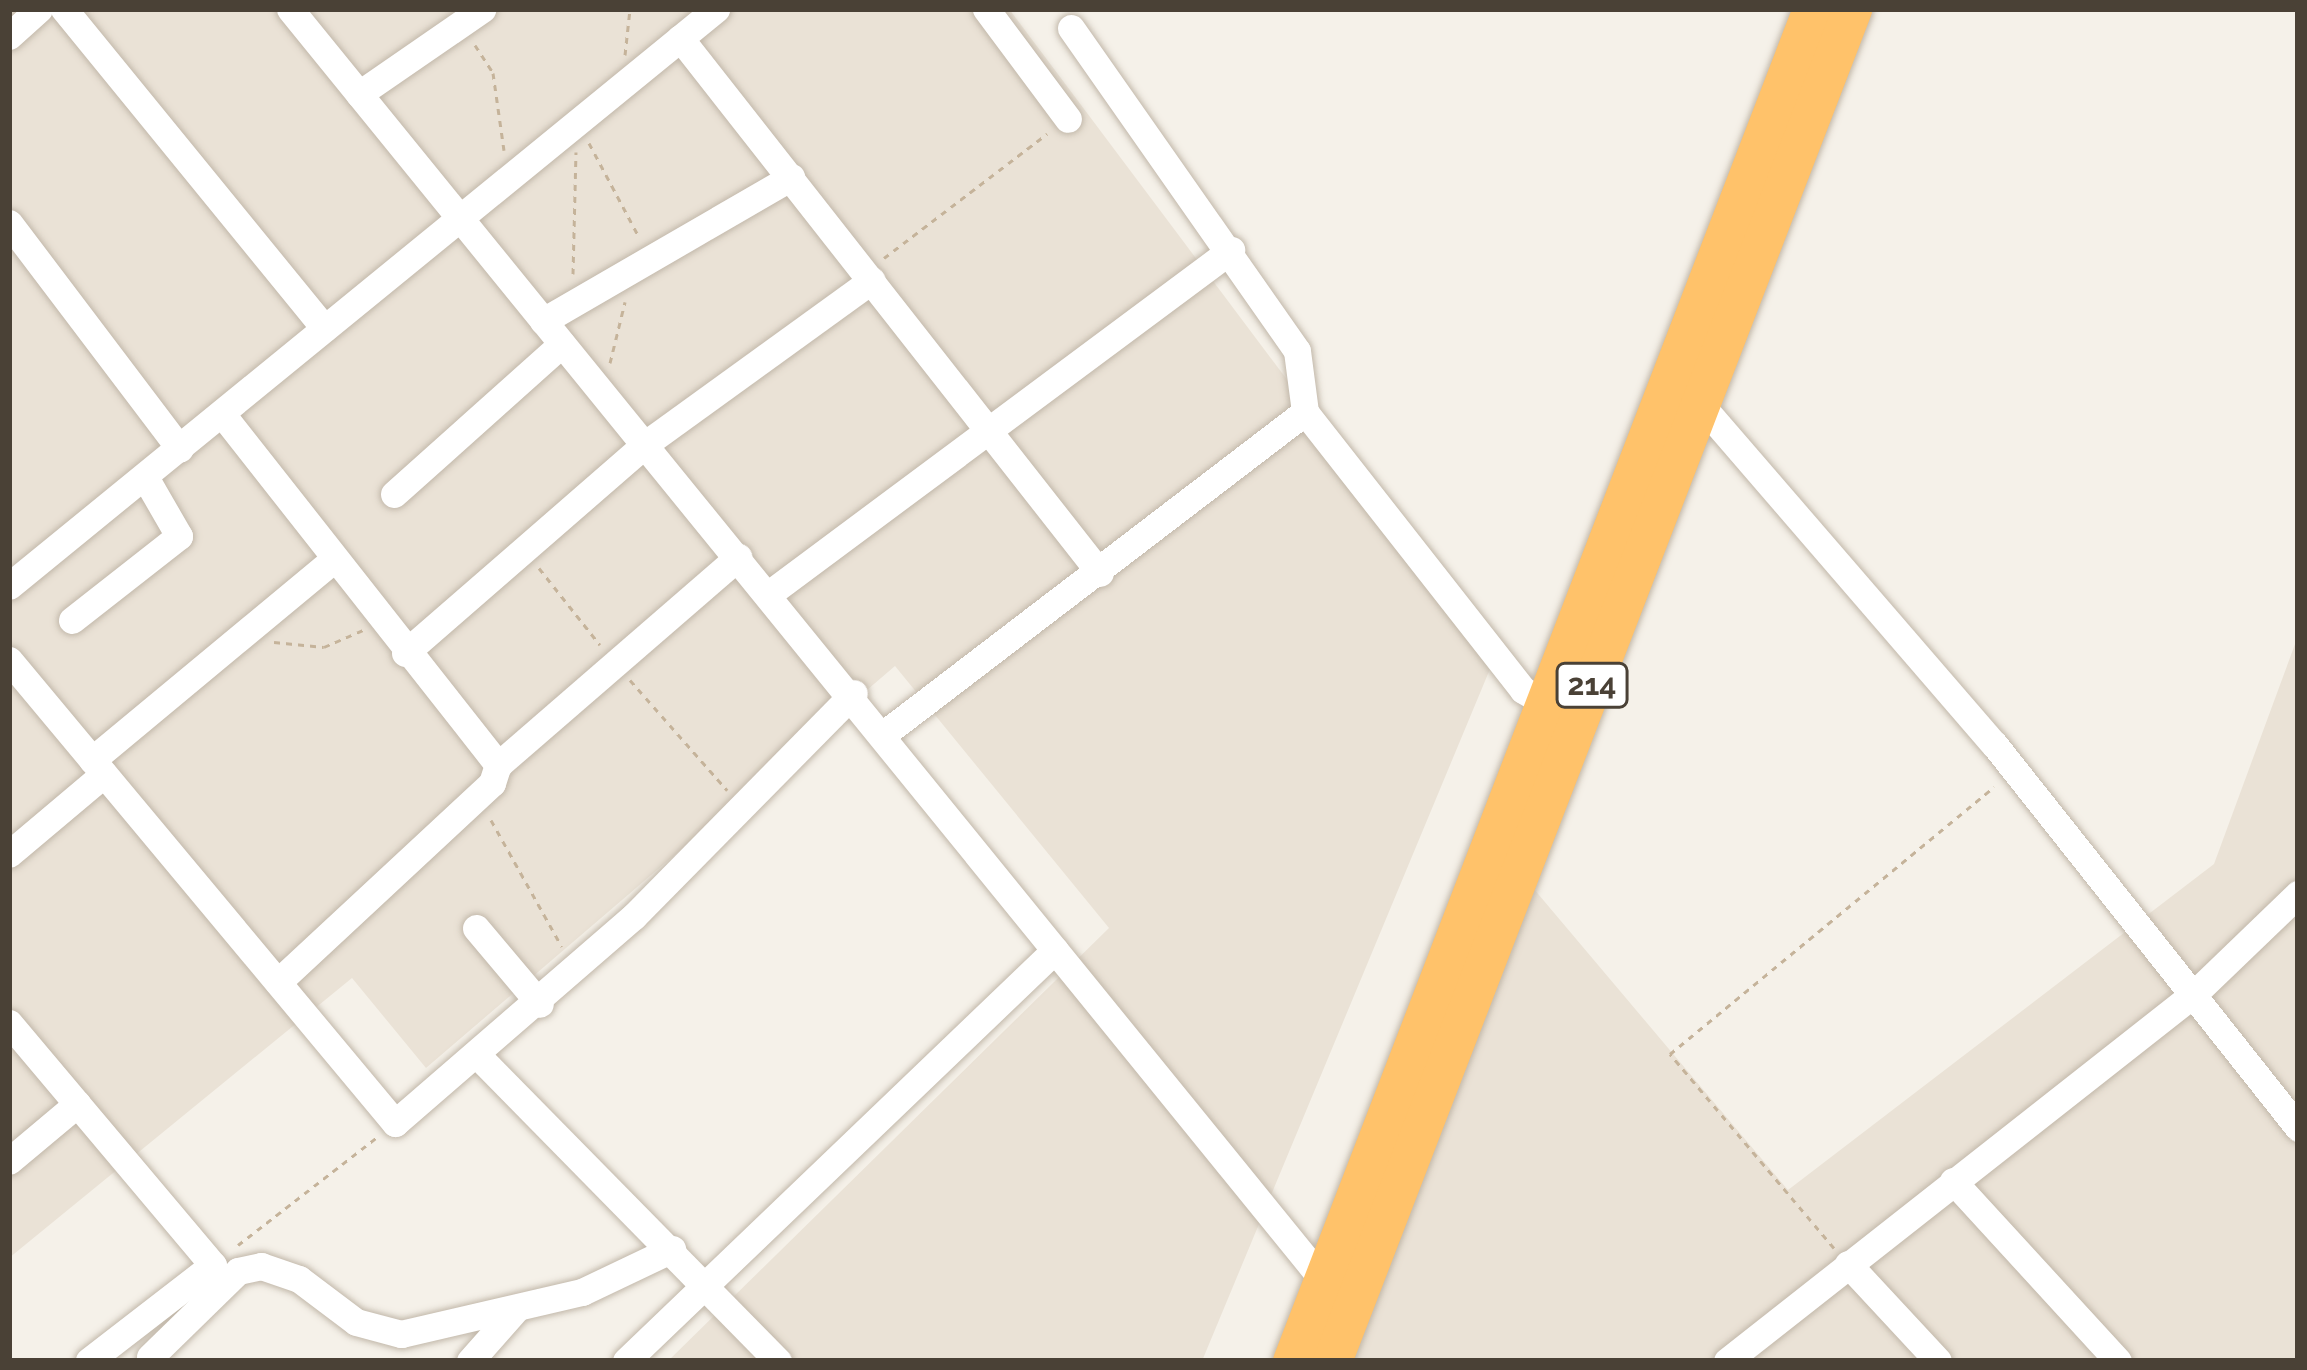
<!DOCTYPE html>
<html>
<head>
<meta charset="utf-8">
<style>
	body { margin:0 }
	#map { position:relative; width:2307px; height:1370px; overflow:hidden; background:#f5f1e9; font-family:Raleway,sans-serif }
	div>[style] { position:absolute }
	[style*='--x'] { left:calc(var(--x)*1px); top:calc(var(--y)*1px); width:calc(var(--w)*1px); rotate:calc(var(--a)*1deg) }
	.residential>* { inset:0; background:#eae2d6 }
	.path>* { height:3px; margin-top:-1.5px; transform-origin:0; background:repeating-linear-gradient(90deg,#c5b39a 0 6px,transparent 0 12px) }
	.roads { filter:drop-shadow(0 0 3px #c2b8aa) drop-shadow(0 0 3px #c2b8aa) }
	.minor>* { height:27px; margin:-13.5px; padding:0 13.5px; transform-origin:13.5px; border-radius:13.5px; background:#fff }
	.highway>* { height:39px; margin:-19.5px; padding:0 19.5px; transform-origin:19.5px; border-radius:19.5px; background:#ffc26a }
	span { translate:-50% -50%; white-space:nowrap; text-align:center; line-height:1.15; -webkit-text-stroke:10px #fff; paint-order:stroke }
	.shield-label span { padding:3px 9px; background:#fff; border:3px solid; border-radius:9px; -webkit-text-stroke-width:0 }
	.shield-label { font-size:30px; color:#4a4136; font-weight:700 }
	.frame { position:absolute; inset:0; border:12px solid #4a4136; pointer-events:none }
</style>
</head>
<body>
<div id="map">
	<div class="residential">
		<i style="clip-path:polygon(9px 9px,1009px 9px,1495px 657px,1202px 1361px,668px 1361px,1109px 928px,895px 666px,426px 1068px,352px 978px,9px 1258px)"></i>
		<i style="clip-path:polygon(2298px 636px,2298px 1361px,1341px 1361px,1522px 875px,1788px 1190px,2214px 864px)"></i>
	</div>
	<div class="path">
		<i style="--x:475;--y:45;--w:33;--a:57"></i>
		<i style="--x:493;--y:73;--w:78;--a:81.9"></i>
		<i style="--x:625;--y:55;--w:46;--a:-83.8"></i>
		<i style="--x:589;--y:143;--w:104;--a:62"></i>
		<i style="--x:884;--y:258;--w:205;--a:-37.3"></i>
		<i style="--x:573;--y:274;--w:122;--a:-88.6"></i>
		<i style="--x:610;--y:363;--w:63;--a:-76.2"></i>
		<i style="--x:539;--y:568;--w:98;--a:51.6"></i>
		<i style="--x:274;--y:642;--w:50;--a:5.7"></i>
		<i style="--x:324;--y:647;--w:43;--a:-23.6"></i>
		<i style="--x:630;--y:680;--w:147;--a:48.6"></i>
		<i style="--x:491;--y:820;--w:145;--a:60.8"></i>
		<i style="--x:238;--y:1245;--w:176;--a:-37.8"></i>
		<i style="--x:1834;--y:1248;--w:254;--a:-130.2"></i>
		<i style="--x:1670;--y:1054;--w:420;--a:-39.5"></i>
	</div>
	<div class="roads">
		<div class="minor">
			<i style="--x:64;--y:9;--w:412;--a:50.8"></i>
			<i style="--x:290;--y:9;--w:1636;--a:50.9"></i>
			<i style="--x:986;--y:9;--w:137;--a:53.3"></i>
			<i style="--x:1071;--y:28;--w:394;--a:55"></i>
			<i style="--x:1297;--y:351;--w:62;--a:82.5"></i>
			<i style="--x:1305;--y:412;--w:353;--a:51.9"></i>
			<i style="--x:1523;--y:690;--w:30;--a:30"></i>
			<i style="--x:9;--y:36;--w:40;--a:-42"></i>
			<i style="--x:680;--y:38;--w:680;--a:51.87"></i>
			<i style="--x:359;--y:94;--w:150;--a:-34.6"></i>
			<i style="--x:9;--y:223;--w:283;--a:52.9"></i>
			<i style="--x:543;--y:321;--w:287;--a:-30.1"></i>
			<i style="--x:1701;--y:405;--w:448;--a:49.2"></i>
			<i style="--x:1994;--y:744;--w:490;--a:51.6"></i>
			<i style="--x:222;--y:414;--w:447;--a:51.8"></i>
			<i style="--x:394;--y:494;--w:225;--a:-41.8"></i>
			<i style="--x:9;--y:586;--w:913;--a:-39.22"></i>
			<i style="--x:770;--y:593;--w:575;--a:-36.65"></i>
			<i style="--x:72;--y:620;--w:136;--a:-38.1"></i>
			<i style="--x:179;--y:536;--w:68;--a:-120"></i>
			<i style="--x:405;--y:653;--w:317;--a:-41"></i>
			<i style="--x:644;--y:445;--w:281;--a:-35.9"></i>
			<i style="--x:9;--y:660;--w:603;--a:50.18"></i>
			<i style="--x:395;--y:1123;--w:316;--a:-40.9"></i>
			<i style="--x:634;--y:916;--w:313;--a:-45.4"></i>
			<i style="--x:885;--y:733;--w:529;--a:-37.39"></i>
			<i style="--x:92;--y:760;--w:313;--a:-39.7"></i>
			<i style="--x:9;--y:854;--w:124;--a:-40.1"></i>
			<i style="--x:476;--y:928;--w:99;--a:49.9"></i>
			<i style="--x:278;--y:982;--w:292;--a:-42.9"></i>
			<i style="--x:492;--y:783;--w:19;--a:-72"></i>
			<i style="--x:498;--y:765;--w:318;--a:-40.9"></i>
			<i style="--x:9;--y:1023;--w:317;--a:49.9"></i>
			<i style="--x:213;--y:1265;--w:157;--a:142.3"></i>
			<i style="--x:481;--y:1059;--w:424;--a:45.5"></i>
			<i style="--x:9;--y:1161;--w:89;--a:-40"></i>
			<i style="--x:1953;--y:1181;--w:244;--a:47.5"></i>
			<i style="--x:1848;--y:1264;--w:132;--a:47.1"></i>
			<i style="--x:150;--y:1357;--w:123;--a:-44.3"></i>
			<i style="--x:238;--y:1271;--w:24;--a:-12"></i>
			<i style="--x:261;--y:1266;--w:40;--a:18.9"></i>
			<i style="--x:299;--y:1279;--w:71;--a:37"></i>
			<i style="--x:356;--y:1322;--w:47;--a:14.9"></i>
			<i style="--x:401;--y:1334;--w:186;--a:-13.1"></i>
			<i style="--x:582;--y:1292;--w:100;--a:-25.5"></i>
			<i style="--x:470;--y:1361;--w:69;--a:-48.5"></i>
			<i style="--x:626;--y:1361;--w:594;--a:-43.77"></i>
			<i style="--x:1727;--y:1361;--w:595;--a:-38.18"></i>
			<i style="--x:2195;--y:993;--w:143;--a:-43.9"></i>
		</div>
		<div class="highway">
			<i style="--x:1292;--y:1361;--w:1449;--a:-68.96"></i>
			<i style="--x:1332;--y:1361;--w:1449;--a:-68.96"></i>
		</div>
	</div>
	<div class="shield-label">
		<span style="left:1592px;top:685px">214</span>
	</div>
	<div class="frame"></div>
</div>
</body>
</html>
